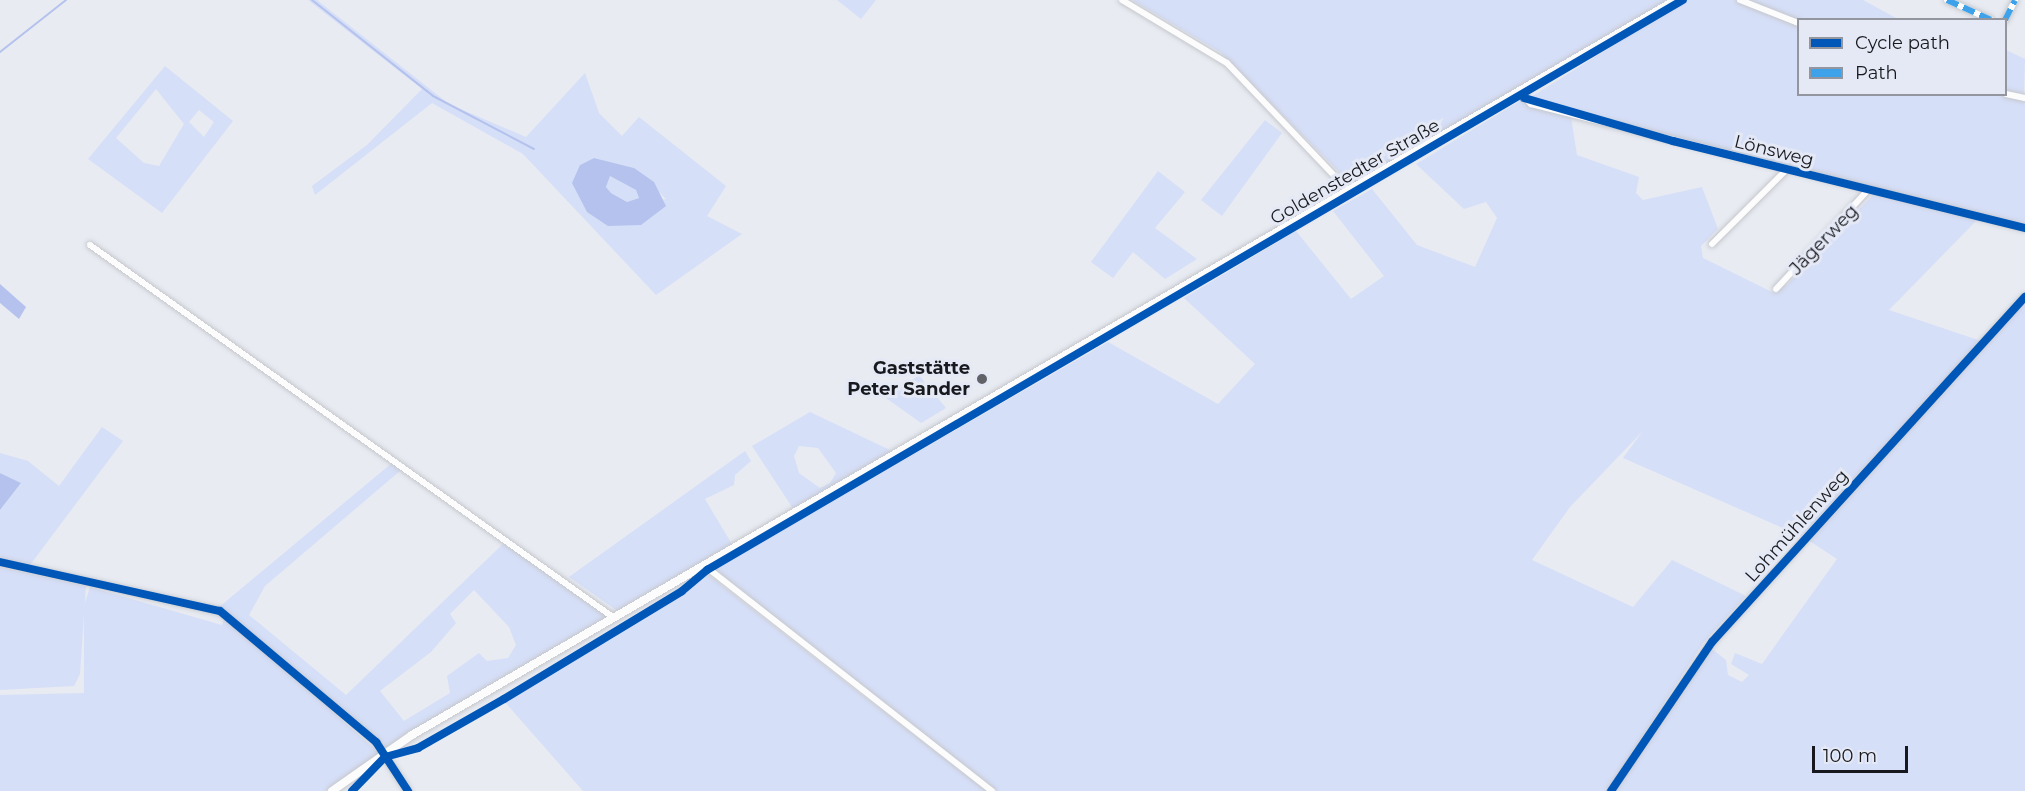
<!DOCTYPE html>
<html>
<head>
<meta charset="utf-8">
<style>
	body { margin:0 }
	#map { position:relative; width:2025px; height:791px; overflow:hidden; background:#e8ebf2; font-family:Montserrat,sans-serif }
	div>[style] { position:absolute }
	[style*='--x'] { left:calc(var(--x)*1px); top:calc(var(--y)*1px); width:calc(var(--w)*1px); rotate:calc(var(--a)*1deg) }
	.green>* { inset:0; background:#d6dff8 }
	.water>* { inset:0; background:#b4c2ed }
	.stream>* { height:2px; margin:-1px; padding:0 1px; transform-origin:1px; border-radius:1px; background:#b4c2ed }
	.roads { filter:drop-shadow(0 0 2px #c5c7cc) drop-shadow(0 0 2px #c5c7cc) }
	.minor>* { height:6px; margin:-3px; padding:0 3px; transform-origin:3px; border-radius:3px; background:#fcfcfd }
	.major>* { height:8px; margin:-4px; padding:0 4px; transform-origin:4px; border-radius:4px; background:#fcfcfd }
	.quiet>* { height:6px; margin-top:-3px; transform-origin:0; background:repeating-linear-gradient(90deg,#3da2ea 0 12px,transparent 0 18px) }
	.cycleway>* { height:8px; margin:-4px; padding:0 4px; transform-origin:4px; border-radius:4px; background:#0057b8 }
	.dots>* { width:16px; height:16px; translate:-50% -50%; box-sizing:border-box; border:3px solid #e5e9f5; border-radius:50% }
	span { translate:-50% -50%; white-space:nowrap; text-align:center; line-height:1.15; -webkit-text-stroke:6px #e5e9f5; paint-order:stroke }
	.street-label { font-size:18px; color:#18191e }
	.poi-label { font-size:18px; color:#18191e; font-weight:700 }
	.right { translate:-100% -50%; text-align:right }
	.legend { position:absolute; left:1797px; top:18px; width:210px; height:78px; box-sizing:border-box; background:#e5e9f5; border:2px solid #93969f; margin:0; padding:8px 10px; list-style:none; font-size:18px; color:#18191e }
	.legend li { display:flex; align-items:center; gap:12px; height:30px }
	.legend b { width:30px; border:2px solid #93969f }
	.scale { position:absolute; left:1812px; top:746px; width:96px; height:27px; box-sizing:border-box; border:3px solid #18191e; border-top:0; padding-left:8px; font-size:18px; line-height:21px; white-space:nowrap; color:#18191e; -webkit-text-stroke:4px #e5e9f5; paint-order:stroke }
</style>
</head>
<body>
<div id="map">
	<div class="green">
		<i style="clip-path:polygon(evenodd,308px 0,317px 0,449px 104px,526px 137px,585px 73px,599px 113px,622px 136px,639px 117px,726px 186px,707px 216px,742px 234px,656px 295px,523px 154px,432px 103px,315px 195px,312px 186px,367px 145px,422px 89px,308px 0,594px 158px,634px 168px,666px 199px,587px 212px,580px 165px,594px 158px)"></i>
		<i style="clip-path:polygon(837px 0,876px 0,861px 19px)"></i>
		<i style="clip-path:polygon(1132px 0,1670px 0,1353px 186px,1220px 52px)"></i>
		<i style="clip-path:polygon(1686px 0,1736px 0,1798px 24px,1798px 94px,1997px 94px,2025px 100px,2025px 224px,1536px 104px,1531px 97px)"></i>
		<i style="clip-path:polygon(1744px 0,1863px 0,1898px 19px,1798px 21px)"></i>
		<i style="clip-path:polygon(2006px 50px,2025px 59px,2024px 94px,2006px 91px)"></i>
		<i style="clip-path:polygon(evenodd,165px 66px,233px 121px,162px 213px,88px 159px,165px 66px,156px 89px,184px 124px,159px 166px,144px 163px,116px 138px,156px 89px,165px 66px,199px 110px,214px 122px,204px 137px,189px 122px,199px 110px)"></i>
		<i style="clip-path:polygon(1520px 101px,1571px 117px,1577px 155px,1639px 177px,1636px 193px,1643px 200px,1702px 187px,1718px 229px,1701px 246px,1703px 258px,1772px 292px,1787px 285px,1875px 193px,1978px 219px,1889px 310px,1981px 341px,1801px 536px,1623px 458px,1642px 432px,1570px 507px,1532px 560px,1633px 607px,1672px 560px,1746px 596px,1703px 643px,1607px 791px,997px 791px,712px 571px,1108px 342px,1218px 404px,1255px 364px,1184px 298px,1296px 231px,1351px 299px,1384px 276px,1333px 211px,1372px 189px,1417px 245px,1475px 267px,1497px 218px,1486px 202px,1464px 209px,1416px 164px)"></i>
		<i style="clip-path:polygon(1265px 120px,1282px 133px,1222px 216px,1201px 200px)"></i>
		<i style="clip-path:polygon(1158px 171px,1185px 192px,1155px 228px,1197px 259px,1165px 279px,1133px 252px,1113px 278px,1091px 262px)"></i>
		<i style="clip-path:polygon(610px 176px,636px 190px,639px 198px,627px 202px,611px 193px,606px 187px)"></i>
		<i style="clip-path:polygon(2025px 300px,2025px 791px,1614px 791px,1711px 648px,1726px 660px,1728px 675px,1742px 682px,1749px 675px,1731px 664px,1735px 653px,1762px 664px,1837px 559px,1808px 540px)"></i>
		<i style="clip-path:polygon(919px 375px,946px 408px,921px 423px,886px 398px)"></i>
		<i style="clip-path:polygon(evenodd,810px 412px,890px 450px,890px 455px,794px 510px,752px 446px,810px 412px,799px 446px,818px 448px,836px 473px,830px 483px,820px 488px,799px 473px,794px 456px,799px 446px)"></i>
		<i style="clip-path:polygon(102px 427px,123px 441px,30px 565px,0 558px,0 510px,21px 483px,0 473px,0 453px,28px 461px,59px 486px)"></i>
		<i style="clip-path:polygon(745px 451px,751px 461px,735px 475px,734px 485px,705px 499px,733px 546px,619px 612px,569px 577px)"></i>
		<i style="clip-path:polygon(evenodd,392px 463px,401px 470px,265px 586px,249px 615px,346px 695px,506px 541px,603px 609px,608px 618px,385px 748px,218px 608px,392px 463px,474px 590px,509px 627px,516px 645px,508px 658px,487px 661px,479px 653px,447px 676px,450px 693px,404px 721px,380px 691px,431px 652px,456px 623px,450px 614px,474px 590px)"></i>
		<i style="clip-path:polygon(0 567px,86px 586px,80px 674px,74px 686px,0 690px)"></i>
		<i style="clip-path:polygon(706px 573px,858px 692px,987px 791px,583px 791px,504px 701px,686px 591px)"></i>
		<i style="clip-path:polygon(90px 587px,222px 625px,225px 616px,379px 753px,326px 791px,0 791px,0 695px,84px 693px,84px 606px)"></i>
	</div>
	<div class="water">
		<i style="clip-path:polygon(evenodd,594px 158px,634px 168px,654px 182px,666px 206px,641px 225px,608px 226px,587px 212px,572px 183px,580px 165px,594px 158px,610px 176px,636px 190px,639px 198px,627px 202px,611px 193px,606px 187px,610px 176px)"></i>
		<i style="clip-path:polygon(0 284px,26px 307px,19px 319px,0 303px)"></i>
		<i style="clip-path:polygon(0 473px,21px 483px,0 510px)"></i>
	</div>
	<div class="stream">
		<i style="--x:312;--y:0;--w:154;--a:38.4"></i>
		<i style="--x:433;--y:96;--w:114;--a:27.7"></i>
		<i style="--x:0;--y:52;--w:84;--a:-38.2"></i>
	</div>
	<div class="roads">
		<div class="minor">
			<i style="--x:1122;--y:0;--w:122;--a:31"></i>
			<i style="--x:1227;--y:63;--w:178;--a:46.4"></i>
			<i style="--x:1740;--y:0;--w:62;--a:21.6"></i>
			<i style="--x:1947;--y:0;--w:48;--a:24.4"></i>
			<i style="--x:2005;--y:20;--w:22;--a:-63"></i>
			<i style="--x:1521;--y:93;--w:15;--a:48"></i>
			<i style="--x:1531;--y:104;--w:509;--a:14.09"></i>
			<i style="--x:2006;--y:94;--w:19;--a:12"></i>
			<i style="--x:1712;--y:244;--w:105;--a:-45"></i>
			<i style="--x:90;--y:245;--w:643;--a:35.44"></i>
			<i style="--x:1776;--y:289;--w:137;--a:-47.1"></i>
			<i style="--x:0;--y:562;--w:225;--a:12.6"></i>
			<i style="--x:220;--y:611;--w:204;--a:40"></i>
			<i style="--x:376;--y:742;--w:59;--a:56.9"></i>
			<i style="--x:705;--y:566;--w:365;--a:38.1"></i>
			<i style="--x:1611;--y:791;--w:180;--a:-55.9"></i>
			<i style="--x:1712;--y:642;--w:466;--a:-47.8"></i>
		</div>
		<div class="major">
			<i style="--x:332;--y:791;--w:98;--a:-35"></i>
			<i style="--x:412;--y:735;--w:1462;--a:-30.18"></i>
		</div>
	</div>
	<div class="quiet">
		<i style="--x:1947;--y:0;--w:48;--a:24.4"></i>
		<i style="--x:2005;--y:20;--w:22;--a:-63"></i>
	</div>
	<div class="cycleway">
		<i style="--x:1524;--y:98;--w:155;--a:16.1"></i>
		<i style="--x:1673;--y:141;--w:363;--a:13.9"></i>
		<i style="--x:0;--y:562;--w:225;--a:12.6"></i>
		<i style="--x:220;--y:611;--w:204;--a:40"></i>
		<i style="--x:376;--y:742;--w:59;--a:56.9"></i>
		<i style="--x:352;--y:791;--w:47;--a:-45.9"></i>
		<i style="--x:385;--y:757;--w:34;--a:-15"></i>
		<i style="--x:418;--y:748;--w:99;--a:-29.7"></i>
		<i style="--x:504;--y:699;--w:208;--a:-31.2"></i>
		<i style="--x:682;--y:591;--w:33;--a:-40"></i>
		<i style="--x:707;--y:570;--w:1130;--a:-30.29"></i>
		<i style="--x:1611;--y:791;--w:180;--a:-55.9"></i>
		<i style="--x:1712;--y:642;--w:466;--a:-47.8"></i>
	</div>
	<div class="dots">
		<i style="left:982px;top:379px;background:#616268"></i>
	</div>
	<div class="street-label">
		<span style="left:1774px;top:151px;rotate:14deg">Lönsweg</span>
		<span style="left:1355px;top:172px;rotate:-30deg">Goldenstedter Straße</span>
		<span style="left:1824px;top:240px;rotate:-46deg">Jägerweg</span>
		<span style="left:1797px;top:526px;rotate:-48deg">Lohmühlenweg</span>
	</div>
	<div class="poi-label">
		<span class="right" style="left:970px;top:379px">Gaststätte<br>Peter Sander</span>
	</div>
	<ul class="legend">
	<li><b style="height:8px;background:#0057b8"></b>Cycle path</li>
	<li><b style="height:8px;background:#3da2ea"></b>Path</li>
	</ul>
	<div class="scale">100 m</div>
</div>
</body>
</html>
